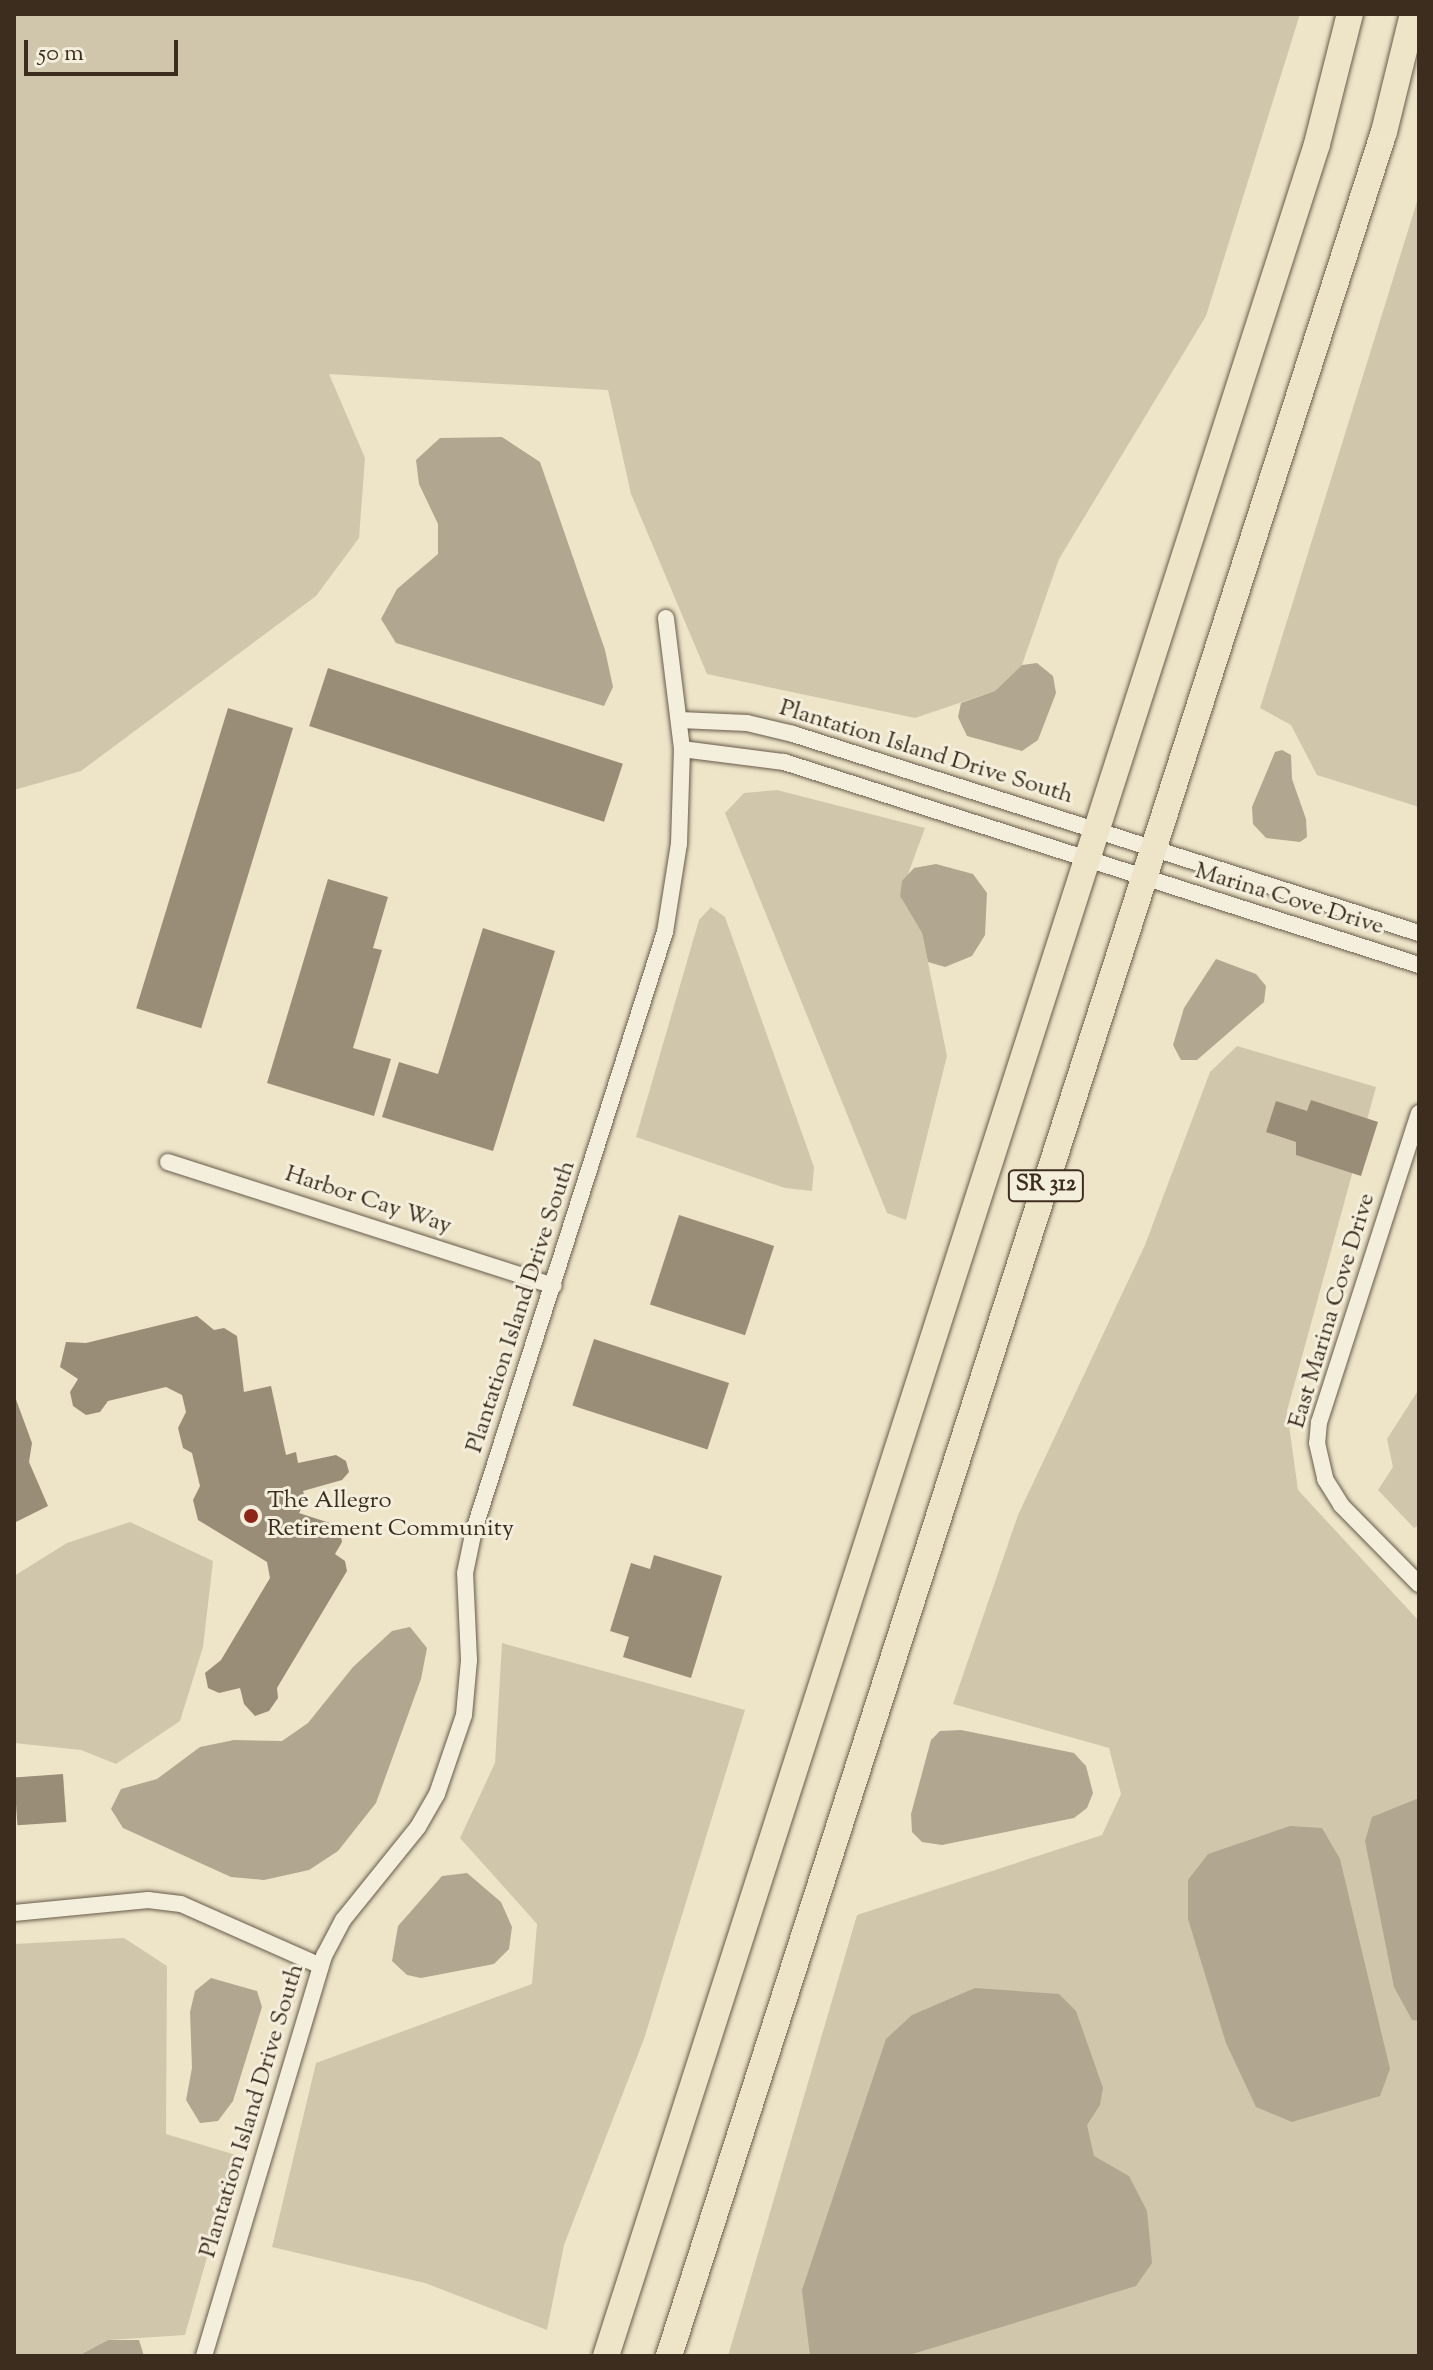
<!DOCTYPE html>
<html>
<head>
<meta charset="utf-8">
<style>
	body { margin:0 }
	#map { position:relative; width:1433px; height:2370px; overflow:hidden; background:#eee5c9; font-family:"Sorts Mill Goudy",serif }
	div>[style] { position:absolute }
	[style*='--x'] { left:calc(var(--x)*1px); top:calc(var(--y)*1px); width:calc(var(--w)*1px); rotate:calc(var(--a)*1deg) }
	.green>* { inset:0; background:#d0c6ac }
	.water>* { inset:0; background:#b1a68f }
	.building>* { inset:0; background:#998d77; transform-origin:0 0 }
	.roads { filter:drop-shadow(0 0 2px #685b4a) drop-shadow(0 0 2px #685b4a) }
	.minor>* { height:16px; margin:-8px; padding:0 8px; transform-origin:8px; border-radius:8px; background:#f4eedc }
	.primary>* { height:26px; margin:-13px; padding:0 13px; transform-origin:13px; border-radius:13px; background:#eee5c9 }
	.dots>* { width:22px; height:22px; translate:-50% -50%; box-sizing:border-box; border:4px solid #f4eedc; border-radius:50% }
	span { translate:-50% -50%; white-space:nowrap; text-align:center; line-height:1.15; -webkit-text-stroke:6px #f4eedc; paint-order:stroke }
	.shield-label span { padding:2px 6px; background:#f4eedc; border:2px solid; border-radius:6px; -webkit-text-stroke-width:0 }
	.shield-label { font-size:22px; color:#3c2d1f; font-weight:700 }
	.street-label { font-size:24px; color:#3c2d1f }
	.poi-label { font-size:24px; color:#3c2d1f }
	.left { translate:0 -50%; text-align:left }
	.frame { position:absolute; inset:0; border:16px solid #3c2d1f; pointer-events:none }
	.scale { position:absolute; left:24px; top:40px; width:154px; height:36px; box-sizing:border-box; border:4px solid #3c2d1f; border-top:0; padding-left:10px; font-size:24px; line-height:28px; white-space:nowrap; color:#3c2d1f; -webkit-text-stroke:6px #f4eedc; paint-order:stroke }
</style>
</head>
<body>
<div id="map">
	<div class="green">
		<i style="clip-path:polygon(14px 14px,1300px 14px,1206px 316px,1059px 559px,1022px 665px,995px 691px,915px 718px,707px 674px,631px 494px,608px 390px,329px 374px,365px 458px,359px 538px,316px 596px,81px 771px,14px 790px)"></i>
		<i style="clip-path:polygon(1419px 195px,1419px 807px,1317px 775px,1291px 725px,1260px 708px)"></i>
		<i style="clip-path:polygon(777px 790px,925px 828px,900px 896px,922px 933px,947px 1056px,906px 1220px,887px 1213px,725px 813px,744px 793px)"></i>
		<i style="clip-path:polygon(711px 907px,725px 917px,814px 1167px,812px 1191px,785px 1188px,636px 1137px,699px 920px)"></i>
		<i style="clip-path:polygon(1237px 1046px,1376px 1087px,1287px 1411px,1298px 1490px,1419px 1621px,1419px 2356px,728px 2356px,857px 1915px,1102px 1835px,1121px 1794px,1109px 1748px,953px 1704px,1018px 1515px,1145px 1245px,1210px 1072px)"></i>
		<i style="clip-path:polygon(1419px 1389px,1419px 1525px,1414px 1528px,1378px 1490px,1393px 1467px,1387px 1439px)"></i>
		<i style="clip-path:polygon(130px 1522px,213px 1561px,203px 1647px,180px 1721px,116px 1764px,81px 1750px,14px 1743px,14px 1576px,67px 1543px)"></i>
		<i style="clip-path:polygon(502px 1643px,745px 1710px,644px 2039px,564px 2245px,547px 2330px,425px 2283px,272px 2247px,316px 2063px,532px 1984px,537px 1924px,460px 1838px,495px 1763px)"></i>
		<i style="clip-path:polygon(124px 1938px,167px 1966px,166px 2134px,236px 2155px,185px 2335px,108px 2340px,78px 2356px,14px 2356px,14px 1944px)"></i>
	</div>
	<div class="water">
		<i style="clip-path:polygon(502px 437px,540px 462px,605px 650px,613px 687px,604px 706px,396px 643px,381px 619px,397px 589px,438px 554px,438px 524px,419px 484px,416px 460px,440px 438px)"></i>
		<i style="clip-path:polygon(1037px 663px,1053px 676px,1056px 693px,1038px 740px,1022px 751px,967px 736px,958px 717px,961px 703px,995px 691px,1022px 665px)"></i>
		<i style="clip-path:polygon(1282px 750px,1291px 755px,1292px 779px,1306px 819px,1307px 837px,1300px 842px,1266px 838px,1253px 824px,1252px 807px,1275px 752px)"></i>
		<i style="clip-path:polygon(936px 864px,973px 874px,987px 893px,985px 935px,972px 956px,945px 967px,928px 962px,922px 933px,900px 896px,902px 881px,914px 868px)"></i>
		<i style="clip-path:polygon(1216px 959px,1256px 974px,1266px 986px,1264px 1002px,1197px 1060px,1181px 1060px,1173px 1045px,1184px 1008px)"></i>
		<i style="clip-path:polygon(410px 1627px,427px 1648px,421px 1679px,376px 1803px,338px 1851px,309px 1870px,264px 1880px,231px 1877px,123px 1828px,111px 1809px,121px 1789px,157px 1779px,200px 1747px,234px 1740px,282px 1741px,308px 1723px,353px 1667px,392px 1631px)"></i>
		<i style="clip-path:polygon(961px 1730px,1074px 1753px,1086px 1766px,1093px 1793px,1087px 1808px,1074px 1818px,942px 1845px,922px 1842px,912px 1832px,911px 1814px,931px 1740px,940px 1731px)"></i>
		<i style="clip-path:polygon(1419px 1798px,1419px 2021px,1412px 2020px,1394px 1987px,1365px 1841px,1372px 1817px)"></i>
		<i style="clip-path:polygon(1290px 1826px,1322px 1828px,1340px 1859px,1390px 2069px,1380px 2096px,1292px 2122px,1256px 2107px,1226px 2043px,1188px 1919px,1188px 1880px,1208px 1854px)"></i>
		<i style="clip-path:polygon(467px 1873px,501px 1902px,512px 1927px,509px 1949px,494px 1964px,421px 1978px,407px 1975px,392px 1961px,398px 1926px,442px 1876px)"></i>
		<i style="clip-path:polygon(211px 1978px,257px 1991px,262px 2007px,233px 2101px,218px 2121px,200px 2123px,186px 2100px,192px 2068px,190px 2012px,195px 1991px)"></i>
		<i style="clip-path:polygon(975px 1988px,1059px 1994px,1076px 2011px,1103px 2088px,1100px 2105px,1087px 2125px,1094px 2156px,1129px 2176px,1147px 2211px,1152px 2263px,1136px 2286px,906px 2356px,810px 2356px,802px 2290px,886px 2039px,912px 2015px)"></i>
		<i style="clip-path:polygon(108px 2340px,139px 2340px,144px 2356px,78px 2356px)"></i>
	</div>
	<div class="building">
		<i style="left:328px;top:668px;width:310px;height:61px;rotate:18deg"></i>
		<i style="left:228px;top:708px;width:68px;height:314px;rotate:17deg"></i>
		<i style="clip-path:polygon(328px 879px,388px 897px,373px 948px,382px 950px,353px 1048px,391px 1059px,374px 1116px,267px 1083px)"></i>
		<i style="clip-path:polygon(483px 928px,555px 951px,493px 1151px,382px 1117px,399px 1062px,438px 1074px)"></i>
		<i style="clip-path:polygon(1311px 1100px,1378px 1122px,1361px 1176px,1296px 1155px,1296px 1142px,1266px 1132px,1276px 1101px,1307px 1111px)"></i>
		<i style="left:679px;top:1215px;width:100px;height:94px;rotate:18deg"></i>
		<i style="clip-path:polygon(197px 1316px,214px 1330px,224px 1328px,237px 1336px,244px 1392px,271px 1386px,286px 1455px,296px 1452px,298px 1463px,336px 1455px,346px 1461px,349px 1472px,342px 1480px,303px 1491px,306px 1500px,299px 1513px,339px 1526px,342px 1542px,335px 1554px,345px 1561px,347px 1571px,277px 1688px,278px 1698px,269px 1711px,255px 1716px,244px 1704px,240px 1688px,219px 1693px,208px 1688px,205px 1673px,221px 1660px,270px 1578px,267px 1562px,198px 1520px,193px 1500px,200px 1486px,192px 1453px,183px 1448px,178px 1428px,186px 1412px,182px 1395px,166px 1387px,108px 1401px,100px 1412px,86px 1415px,73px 1406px,70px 1392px,78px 1379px,60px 1367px,66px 1342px,86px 1343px)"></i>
		<i style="left:594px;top:1339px;width:142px;height:70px;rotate:18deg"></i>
		<i style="clip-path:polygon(14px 1394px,32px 1443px,29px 1462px,48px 1506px,14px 1523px)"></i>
		<i style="clip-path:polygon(654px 1555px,722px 1576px,691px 1678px,623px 1657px,629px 1637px,610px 1631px,631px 1563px,650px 1569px)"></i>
		<i style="left:63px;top:1774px;width:48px;height:49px;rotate:86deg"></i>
	</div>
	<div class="roads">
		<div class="minor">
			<i style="--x:680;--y:720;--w:67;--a:2.6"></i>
			<i style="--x:747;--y:723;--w:47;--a:13.4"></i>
			<i style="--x:793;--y:734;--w:657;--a:17.64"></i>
			<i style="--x:682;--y:749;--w:103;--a:7.3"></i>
			<i style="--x:784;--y:762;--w:667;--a:17.73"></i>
			<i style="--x:1419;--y:1113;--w:325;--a:107.9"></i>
			<i style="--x:1319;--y:1422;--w:21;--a:95"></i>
			<i style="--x:1317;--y:1443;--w:37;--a:77"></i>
			<i style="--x:1325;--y:1479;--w:31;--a:58"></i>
			<i style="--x:1341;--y:1505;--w:111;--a:45.4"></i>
			<i style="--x:168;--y:1162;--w:405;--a:17.8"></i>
			<i style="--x:14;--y:1913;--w:135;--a:-5.5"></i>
			<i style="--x:148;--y:1900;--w:33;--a:7"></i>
			<i style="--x:181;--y:1904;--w:153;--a:23.9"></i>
			<i style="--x:204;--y:2356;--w:418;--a:-73.3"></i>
			<i style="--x:324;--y:1956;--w:41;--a:-62.2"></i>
			<i style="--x:343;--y:1920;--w:119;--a:-51.1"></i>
			<i style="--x:418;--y:1827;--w:38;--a:-60"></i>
			<i style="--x:437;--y:1794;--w:83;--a:-71.1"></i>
			<i style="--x:464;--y:1715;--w:55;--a:-84.8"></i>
			<i style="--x:469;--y:1660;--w:87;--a:-92.6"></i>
			<i style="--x:465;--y:1573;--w:44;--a:-78.2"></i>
			<i style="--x:474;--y:1530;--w:628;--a:-72.29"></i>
			<i style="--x:665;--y:932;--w:89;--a:-81"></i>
			<i style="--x:679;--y:844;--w:95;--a:-88.2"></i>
			<i style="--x:682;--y:749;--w:132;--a:-97"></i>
		</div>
		<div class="primary">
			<i style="--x:606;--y:2356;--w:2323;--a:-72.18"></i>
			<i style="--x:1317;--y:144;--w:134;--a:-75.8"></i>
			<i style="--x:669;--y:2356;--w:2336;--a:-72.18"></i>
			<i style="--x:1384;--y:132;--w:122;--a:-76.2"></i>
		</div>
	</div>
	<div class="dots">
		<i style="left:251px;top:1516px;background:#8f2418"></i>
	</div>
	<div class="shield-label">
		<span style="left:1046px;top:1186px">SR 312</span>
	</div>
	<div class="street-label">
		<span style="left:926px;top:753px;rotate:17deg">Plantation Island Drive South</span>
		<span style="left:1289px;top:900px;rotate:17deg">Marina Cove Drive</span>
		<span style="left:368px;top:1201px;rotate:18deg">Harbor Cay Way</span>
		<span style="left:522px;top:1307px;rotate:-72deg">Plantation Island Drive South</span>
		<span style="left:1333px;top:1311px;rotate:-73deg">East Marina Cove Drive</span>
		<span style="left:253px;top:2111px;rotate:-73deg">Plantation Island Drive South</span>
	</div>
	<div class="poi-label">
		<span class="left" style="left:267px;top:1516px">The Allegro<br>Retirement Community</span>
	</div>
	<div class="frame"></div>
	<div class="scale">50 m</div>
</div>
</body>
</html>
